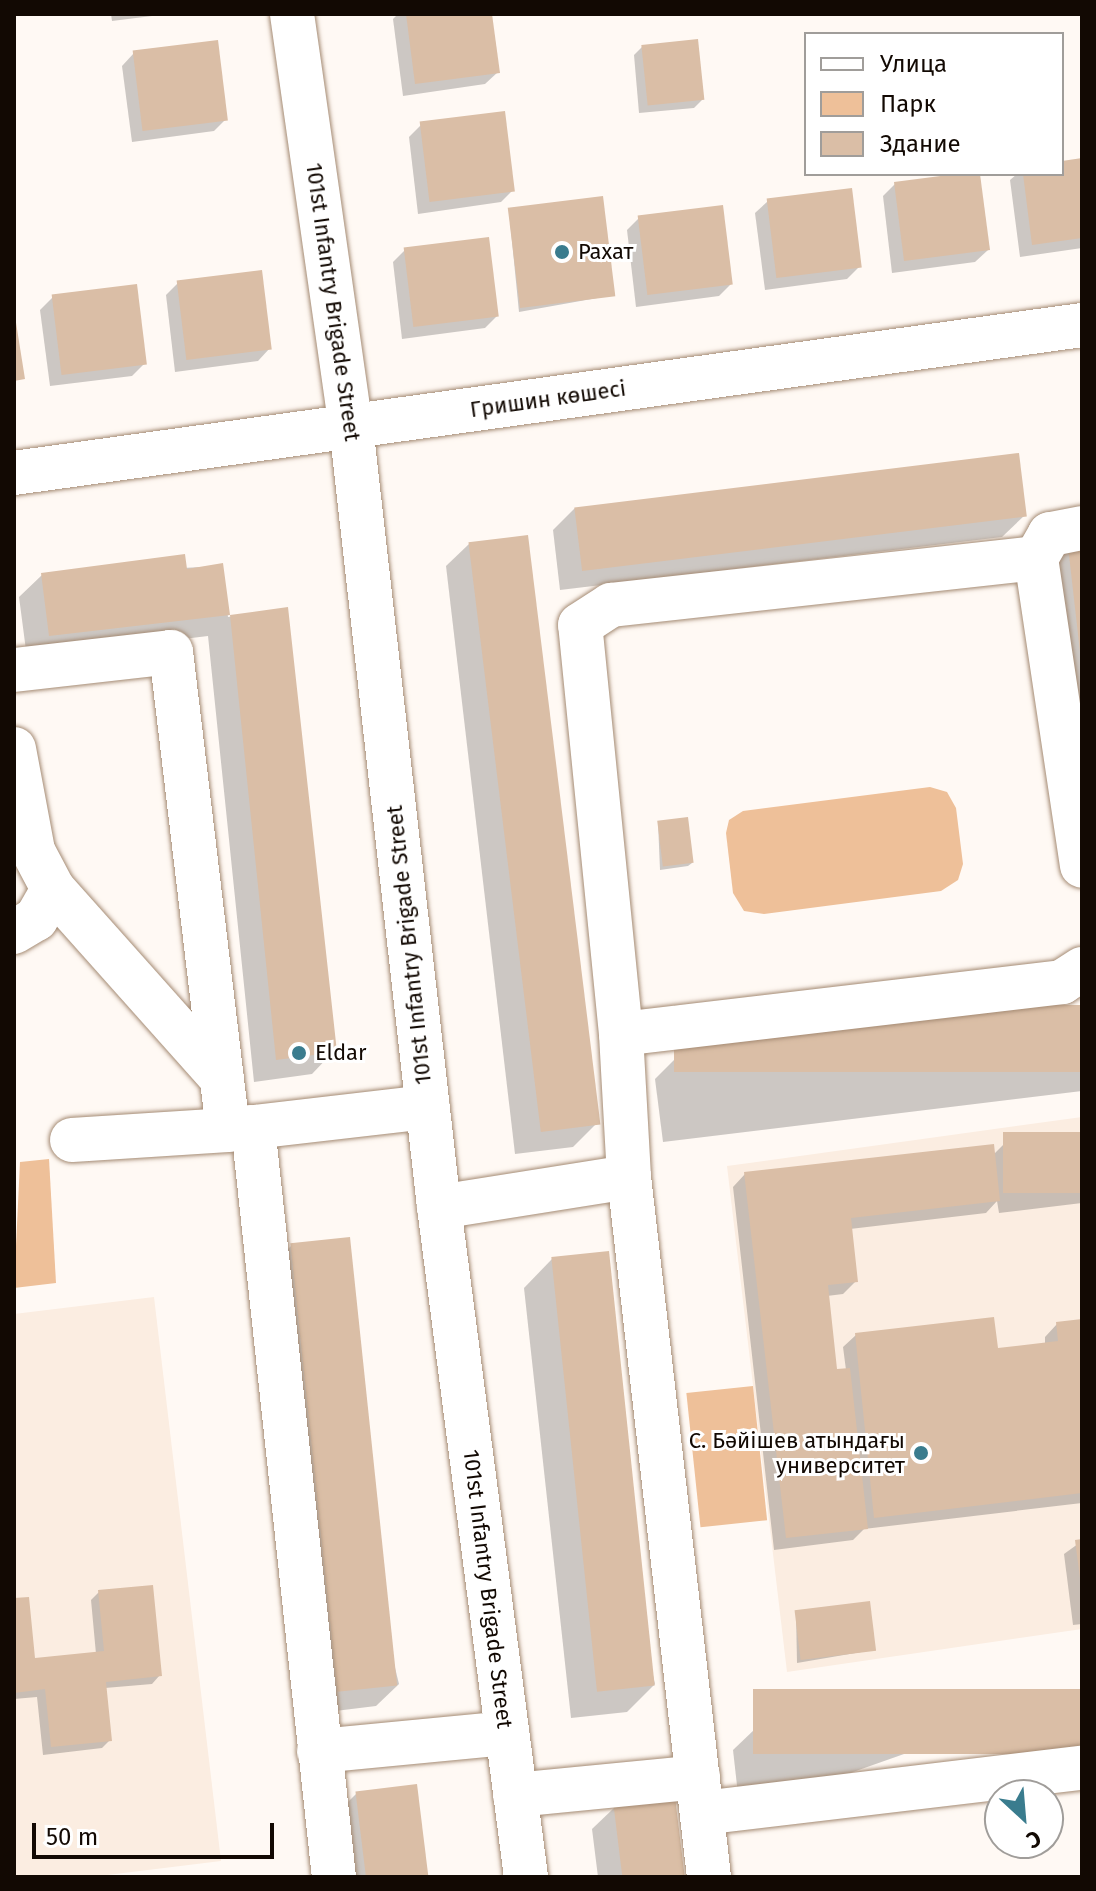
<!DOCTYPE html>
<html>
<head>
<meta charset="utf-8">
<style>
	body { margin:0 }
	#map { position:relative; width:1096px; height:1891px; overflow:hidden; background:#fff9f4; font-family:"Fira Sans",sans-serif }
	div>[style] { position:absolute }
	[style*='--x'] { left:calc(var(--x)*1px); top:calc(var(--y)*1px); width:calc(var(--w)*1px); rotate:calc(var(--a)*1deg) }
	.built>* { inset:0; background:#fbede1 }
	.green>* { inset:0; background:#eec099; transform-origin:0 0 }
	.shadow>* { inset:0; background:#0003 }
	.building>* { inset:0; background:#dabea6; transform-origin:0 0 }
	.roads { filter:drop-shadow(0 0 2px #a58b74) drop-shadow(0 0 2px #a58b74) }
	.minor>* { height:44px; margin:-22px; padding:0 22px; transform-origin:22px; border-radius:22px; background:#fff }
	.dots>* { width:22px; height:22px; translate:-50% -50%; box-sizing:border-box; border:4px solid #fff; border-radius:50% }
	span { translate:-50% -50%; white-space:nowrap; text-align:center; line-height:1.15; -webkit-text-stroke:6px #fff; paint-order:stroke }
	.poi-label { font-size:22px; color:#120903 }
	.left { translate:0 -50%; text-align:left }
	.right { translate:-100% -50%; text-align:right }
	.street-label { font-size:22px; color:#120903 }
	.frame { position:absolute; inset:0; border:16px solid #120903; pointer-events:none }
	.legend { position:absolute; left:804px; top:32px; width:260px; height:144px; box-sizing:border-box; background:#fff; border:2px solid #a09d9a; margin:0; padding:10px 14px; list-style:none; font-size:24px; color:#120903 }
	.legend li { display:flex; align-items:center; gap:16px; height:40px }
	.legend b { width:40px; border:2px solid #a09d9a }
	.north { position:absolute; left:984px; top:1779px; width:80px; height:80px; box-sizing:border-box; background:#fff; border:2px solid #a09d9a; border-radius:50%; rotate:154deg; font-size:22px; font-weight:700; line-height:32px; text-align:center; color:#120903 }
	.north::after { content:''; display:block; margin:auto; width:28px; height:36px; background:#3a7c8e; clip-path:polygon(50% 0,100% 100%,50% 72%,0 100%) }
	.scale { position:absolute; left:32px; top:1823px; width:242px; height:36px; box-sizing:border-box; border:4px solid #120903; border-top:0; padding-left:10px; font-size:24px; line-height:28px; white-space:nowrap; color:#120903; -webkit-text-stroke:6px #fff; paint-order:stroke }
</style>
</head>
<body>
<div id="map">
	<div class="built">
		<i style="clip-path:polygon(1082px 1117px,1082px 1629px,787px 1672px,727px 1166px)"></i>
		<i style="clip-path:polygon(154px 1297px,221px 1861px,91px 1877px,14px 1877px,14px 1314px)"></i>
	</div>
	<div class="green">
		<i style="clip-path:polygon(930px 787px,947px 792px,956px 808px,963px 864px,958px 880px,941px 891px,764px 914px,744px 911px,733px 893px,726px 833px,729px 820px,743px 811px)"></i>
		<i style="clip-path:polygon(49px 1159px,56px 1283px,14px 1288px,20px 1162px)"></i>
		<i style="left:753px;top:1386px;width:135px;height:67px;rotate:84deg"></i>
	</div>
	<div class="shadow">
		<i style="clip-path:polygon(111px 14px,168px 14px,112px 21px)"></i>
		<i style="clip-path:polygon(398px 14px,490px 14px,498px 72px,485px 84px,403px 96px,393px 19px)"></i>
		<i style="clip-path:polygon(642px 47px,702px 100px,694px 108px,639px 113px,634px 55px)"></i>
		<i style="clip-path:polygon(134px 53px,226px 119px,214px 131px,132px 142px,122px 66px)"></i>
		<i style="clip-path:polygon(421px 125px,513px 190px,501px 202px,418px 214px,409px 137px)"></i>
		<i style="clip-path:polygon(1082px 160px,1082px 248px,1020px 257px,1010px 180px,1017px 174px,1062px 174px,1062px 163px)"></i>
		<i style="clip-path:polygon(978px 174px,988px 250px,975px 262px,892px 273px,883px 196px,895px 184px)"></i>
		<i style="clip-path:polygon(768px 201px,860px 266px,847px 279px,765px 290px,755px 213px)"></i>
		<i style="clip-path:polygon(509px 211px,614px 295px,519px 312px)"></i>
		<i style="clip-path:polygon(639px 218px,731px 284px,719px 296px,636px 307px,627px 230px)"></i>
		<i style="clip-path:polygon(405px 250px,497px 316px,485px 328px,402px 339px,393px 262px)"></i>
		<i style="clip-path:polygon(178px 283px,270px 348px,258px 361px,175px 372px,166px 295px)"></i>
		<i style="clip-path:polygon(53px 297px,145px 363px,132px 376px,50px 386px,40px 310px)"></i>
		<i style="clip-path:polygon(575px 508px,1025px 515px,1002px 537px,560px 590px,553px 530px)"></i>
		<i style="clip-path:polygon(469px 544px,595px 1125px,573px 1147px,515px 1154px,446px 566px)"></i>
		<i style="clip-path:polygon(1082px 546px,1082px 877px,1046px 570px,1068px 548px)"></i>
		<i style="clip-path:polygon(222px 566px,228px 617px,287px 609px,334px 1051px,312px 1074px,254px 1082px,208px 636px,27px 658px,19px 597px,42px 575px)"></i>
		<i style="clip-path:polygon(658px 822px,692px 863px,688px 866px,660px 870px)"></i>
		<i style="clip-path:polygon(1082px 1007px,1082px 1091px,663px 1142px,655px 1079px,678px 1056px)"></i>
		<i style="clip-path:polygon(1082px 1134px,1082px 1203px,999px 1213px,997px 1201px,986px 1213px,850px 1229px,856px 1281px,843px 1294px,827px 1296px,836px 1371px,846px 1370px,843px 1347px,856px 1335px,996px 1350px,1045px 1344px,1045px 1337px,1057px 1324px,1082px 1321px,1082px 1503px,864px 1529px,853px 1540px,774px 1550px,733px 1187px,745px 1174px,993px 1155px,1004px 1144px)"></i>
		<i style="clip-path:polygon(291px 1246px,399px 1684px,376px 1706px,319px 1713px,268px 1269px)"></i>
		<i style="clip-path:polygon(552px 1259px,655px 1684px,627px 1712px,571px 1718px,524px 1288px)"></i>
		<i style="clip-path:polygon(1082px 1541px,1082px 1624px,1073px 1625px,1064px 1554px)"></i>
		<i style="clip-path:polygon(99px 1592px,160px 1675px,152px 1684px,105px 1688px,110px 1740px,102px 1748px,43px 1755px,37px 1697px,14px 1699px,14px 1600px,33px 1660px,96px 1654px,91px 1600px)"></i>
		<i style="clip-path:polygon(796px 1612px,873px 1650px,797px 1663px)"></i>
		<i style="clip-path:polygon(1082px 1691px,740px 1812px,733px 1750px,756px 1728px)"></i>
		<i style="clip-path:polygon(356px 1794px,426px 1877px,341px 1877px,334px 1816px)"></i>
		<i style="clip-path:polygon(615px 1807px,683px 1877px,598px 1877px,592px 1829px)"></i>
	</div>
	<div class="building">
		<i style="clip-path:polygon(406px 14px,492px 14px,500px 73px,415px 84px)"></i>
		<i style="left:698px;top:39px;width:61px;height:57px;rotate:84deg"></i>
		<i style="left:218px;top:40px;width:81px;height:86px;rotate:83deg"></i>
		<i style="left:505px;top:111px;width:81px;height:86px;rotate:83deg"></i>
		<i style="clip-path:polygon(1082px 158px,1082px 238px,1032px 245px,1023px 174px,1062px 174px,1062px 161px)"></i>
		<i style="clip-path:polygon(956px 174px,980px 174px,990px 250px,904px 261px,894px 182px)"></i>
		<i style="left:852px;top:188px;width:80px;height:86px;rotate:83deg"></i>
		<i style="left:603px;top:196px;width:101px;height:96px;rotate:83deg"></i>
		<i style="left:723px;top:205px;width:80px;height:86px;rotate:83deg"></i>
		<i style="left:489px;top:237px;width:80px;height:86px;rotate:83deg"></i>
		<i style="left:262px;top:270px;width:80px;height:86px;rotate:83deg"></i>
		<i style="left:137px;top:284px;width:81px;height:86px;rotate:83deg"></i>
		<i style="clip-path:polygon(14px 310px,25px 379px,14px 381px)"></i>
		<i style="left:1019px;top:453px;width:64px;height:448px;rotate:83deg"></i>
		<i style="left:528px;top:535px;width:594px;height:60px;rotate:83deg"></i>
		<i style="clip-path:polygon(1082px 544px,1082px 652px,1080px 652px,1068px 546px)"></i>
		<i style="clip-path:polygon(185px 554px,187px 569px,223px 563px,230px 615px,288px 607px,337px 1052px,276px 1060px,230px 615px,49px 636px,41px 573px)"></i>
		<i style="left:688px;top:817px;width:46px;height:31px;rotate:83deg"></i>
		<i style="left:1082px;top:1005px;width:67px;height:408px;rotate:90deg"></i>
		<i style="left:1082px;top:1132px;width:61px;height:79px;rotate:90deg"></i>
		<i style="clip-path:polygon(994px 1144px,1000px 1201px,851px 1218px,858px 1282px,828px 1285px,837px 1369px,850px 1368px,868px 1529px,786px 1538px,744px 1172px)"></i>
		<i style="left:350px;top:1237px;width:451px;height:60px;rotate:84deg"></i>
		<i style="left:609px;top:1251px;width:437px;height:58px;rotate:84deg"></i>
		<i style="clip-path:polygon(994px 1317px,998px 1348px,1058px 1341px,1056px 1322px,1082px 1319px,1082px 1493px,874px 1518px,855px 1333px)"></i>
		<i style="clip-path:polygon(1082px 1539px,1082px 1578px,1080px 1578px,1075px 1540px)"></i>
		<i style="clip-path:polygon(153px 1585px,162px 1676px,106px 1682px,112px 1741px,51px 1747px,45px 1689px,14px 1693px,14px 1598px,29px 1597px,35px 1658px,104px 1651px,98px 1590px)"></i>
		<i style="left:870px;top:1601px;width:50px;height:76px;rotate:83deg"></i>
		<i style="left:1082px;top:1689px;width:65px;height:329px;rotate:90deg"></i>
		<i style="left:417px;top:1784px;width:94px;height:62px;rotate:83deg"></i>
		<i style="left:675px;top:1797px;width:81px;height:62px;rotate:83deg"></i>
	</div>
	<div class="roads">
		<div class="minor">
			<i style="--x:292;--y:14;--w:416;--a:81.9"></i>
			<i style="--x:351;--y:426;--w:786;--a:83.57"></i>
			<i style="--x:439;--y:1207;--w:676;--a:82.6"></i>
			<i style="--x:14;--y:473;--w:1078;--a:-7.89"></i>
			<i style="--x:1082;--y:528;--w:33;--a:169"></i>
			<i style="--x:1050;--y:534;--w:28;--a:120"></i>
			<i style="--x:1036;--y:558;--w:311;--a:81.5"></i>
			<i style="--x:14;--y:670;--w:158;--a:-6.5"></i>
			<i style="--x:171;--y:652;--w:481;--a:83.2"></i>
			<i style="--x:14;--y:749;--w:104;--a:79.4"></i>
			<i style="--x:33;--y:851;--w:43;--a:62.2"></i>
			<i style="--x:53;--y:889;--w:254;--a:48.3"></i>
			<i style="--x:14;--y:932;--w:26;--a:-31"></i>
			<i style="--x:36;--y:919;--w:34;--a:-60"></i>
			<i style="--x:621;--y:1034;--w:444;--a:-6.7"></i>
			<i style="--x:1062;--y:982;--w:24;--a:-33"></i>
			<i style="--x:253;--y:1127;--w:754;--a:83.84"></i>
			<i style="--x:72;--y:1140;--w:156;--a:-3.7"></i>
			<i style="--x:228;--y:1130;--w:201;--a:-6.6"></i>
			<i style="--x:439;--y:1207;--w:192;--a:-9"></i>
			<i style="--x:319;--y:1751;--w:189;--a:-5.5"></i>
			<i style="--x:515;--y:1795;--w:184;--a:-5.6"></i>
			<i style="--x:702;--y:1813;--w:383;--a:-6.8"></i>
			<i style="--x:709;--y:1877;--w:705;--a:-96.52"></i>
			<i style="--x:629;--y:1177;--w:143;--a:-93.2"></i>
			<i style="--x:621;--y:1034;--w:411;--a:-95.7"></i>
			<i style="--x:580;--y:625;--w:37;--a:-33"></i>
			<i style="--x:611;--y:605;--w:428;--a:-6.3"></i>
		</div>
	</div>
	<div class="dots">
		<i style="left:562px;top:252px;background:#3a7c8e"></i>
		<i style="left:299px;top:1053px;background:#3a7c8e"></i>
		<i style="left:921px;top:1453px;background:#3a7c8e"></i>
	</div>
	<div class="poi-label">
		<span class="left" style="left:578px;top:252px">Рахат</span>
		<span class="left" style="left:315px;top:1053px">Eldar</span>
		<span class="right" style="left:905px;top:1453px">С. Бәйішев атындағы<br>университет</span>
	</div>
	<div class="street-label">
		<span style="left:333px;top:302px;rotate:82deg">101st Infantry Brigade Street</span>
		<span style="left:548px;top:399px;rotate:-8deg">Гришин көшесі</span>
		<span style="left:409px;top:945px;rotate:-96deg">101st Infantry Brigade Street</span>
		<span style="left:488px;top:1589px;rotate:83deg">101st Infantry Brigade Street</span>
	</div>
	<div class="frame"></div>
	<ul class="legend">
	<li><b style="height:10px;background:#fff"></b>Улица</li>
	<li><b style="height:22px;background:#eec099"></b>Парк</li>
	<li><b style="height:22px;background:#dabea6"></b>Здание</li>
	</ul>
	<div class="north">С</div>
	<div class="scale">50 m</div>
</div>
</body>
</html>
